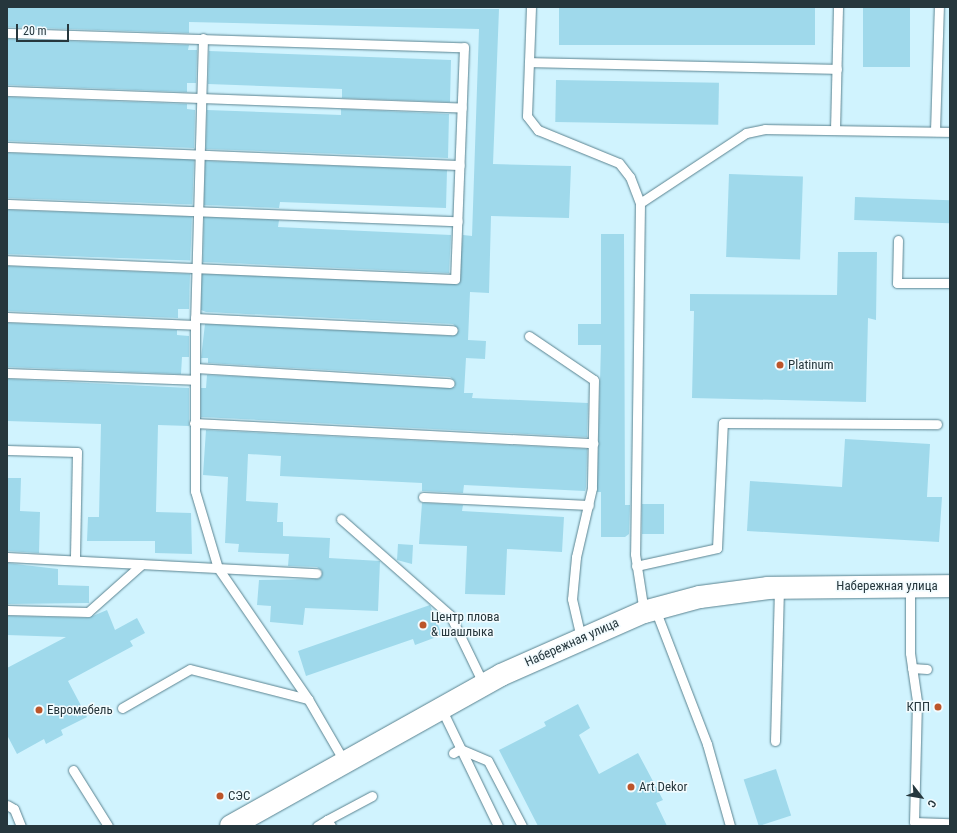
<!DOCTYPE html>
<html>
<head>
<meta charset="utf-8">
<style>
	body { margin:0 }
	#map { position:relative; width:957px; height:833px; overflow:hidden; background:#d0f3fe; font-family:"Roboto Condensed",sans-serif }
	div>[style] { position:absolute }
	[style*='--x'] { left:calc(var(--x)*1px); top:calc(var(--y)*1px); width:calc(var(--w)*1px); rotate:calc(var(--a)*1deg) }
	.building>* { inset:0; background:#9fd9eb; transform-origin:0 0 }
	.roads { filter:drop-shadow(0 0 1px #5a8390) drop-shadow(0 0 1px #5a8390) }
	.lane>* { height:9px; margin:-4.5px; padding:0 4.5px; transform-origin:4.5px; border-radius:4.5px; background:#fff }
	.secondary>* { height:22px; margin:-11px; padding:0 11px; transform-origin:11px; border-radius:11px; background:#fff }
	.dots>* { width:11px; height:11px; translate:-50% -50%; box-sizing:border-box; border:2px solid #f2fbfe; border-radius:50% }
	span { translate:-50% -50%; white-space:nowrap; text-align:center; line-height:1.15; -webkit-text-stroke:3px #f2fbfe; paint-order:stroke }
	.poi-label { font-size:13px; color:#26373d }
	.left { translate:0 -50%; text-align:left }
	.right { translate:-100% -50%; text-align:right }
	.street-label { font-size:13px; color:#26373d }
	.frame { position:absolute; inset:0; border:8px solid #26373d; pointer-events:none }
	.north { position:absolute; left:901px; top:777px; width:40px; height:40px; -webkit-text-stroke:3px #f2fbfe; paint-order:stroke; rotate:121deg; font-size:11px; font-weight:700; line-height:16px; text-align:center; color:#26373d }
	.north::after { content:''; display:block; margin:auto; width:14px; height:18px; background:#26373d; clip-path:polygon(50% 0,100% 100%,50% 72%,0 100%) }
	.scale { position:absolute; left:16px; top:24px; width:53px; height:18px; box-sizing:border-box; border:2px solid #26373d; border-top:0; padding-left:5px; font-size:12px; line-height:14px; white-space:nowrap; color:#26373d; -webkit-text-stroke:3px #f2fbfe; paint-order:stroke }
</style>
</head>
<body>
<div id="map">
	<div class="building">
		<i style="clip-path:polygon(7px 7px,499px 9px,493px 164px,571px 166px,569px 218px,491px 216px,489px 293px,470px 292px,468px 340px,486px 341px,485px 359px,466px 358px,464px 393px,473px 393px,472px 398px,588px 403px,587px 437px,201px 417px,201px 388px,206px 388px,207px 375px,455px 387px,455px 381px,450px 377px,208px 363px,208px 358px,201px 358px,205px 324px,453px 336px,459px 330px,453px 324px,206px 312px,201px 310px,202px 274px,458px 284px,463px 235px,472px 236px,479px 29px,189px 22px,189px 33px,7px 27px)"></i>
		<i style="left:559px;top:7px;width:256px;height:38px"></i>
		<i style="left:863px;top:7px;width:47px;height:60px"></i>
		<i style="clip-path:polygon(7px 39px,189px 45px,188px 50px,197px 50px,196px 83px,187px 83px,187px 92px,7px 85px)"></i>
		<i style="clip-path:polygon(209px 51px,451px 60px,450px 102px,342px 98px,342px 89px,208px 84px)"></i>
		<i style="left:556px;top:80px;width:163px;height:42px;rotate:1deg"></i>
		<i style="clip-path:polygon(7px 97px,187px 104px,187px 109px,195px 110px,194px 148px,7px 141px)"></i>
		<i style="clip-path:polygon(341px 109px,449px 114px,448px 158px,206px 149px,207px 110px,341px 115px)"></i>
		<i style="left:7px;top:153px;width:187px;height:45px;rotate:2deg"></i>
		<i style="clip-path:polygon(205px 161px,447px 170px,446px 208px,280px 202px,279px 208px,204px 205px)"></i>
		<i style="left:729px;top:174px;width:74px;height:83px;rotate:2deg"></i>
		<i style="left:855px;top:197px;width:95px;height:23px;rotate:2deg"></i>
		<i style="left:7px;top:210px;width:185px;height:44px;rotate:2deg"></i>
		<i style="clip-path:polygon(204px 217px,279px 220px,278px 227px,451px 235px,449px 273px,203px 262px)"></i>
		<i style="clip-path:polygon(601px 234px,624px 234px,625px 505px,630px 505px,629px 534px,625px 537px,601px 537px,601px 492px,597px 492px,601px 345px,578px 345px,578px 324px,601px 324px)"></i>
		<i style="clip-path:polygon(838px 252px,877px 252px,876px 320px,868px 318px,866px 402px,692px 398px,694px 311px,690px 311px,690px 294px,837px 295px)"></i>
		<i style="clip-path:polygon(7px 266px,190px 274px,189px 309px,178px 309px,178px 318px,7px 311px)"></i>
		<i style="clip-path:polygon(7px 323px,177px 330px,177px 335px,189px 336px,189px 357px,182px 357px,181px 374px,7px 367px)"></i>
		<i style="clip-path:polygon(7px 379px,189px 388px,189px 426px,158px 425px,156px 512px,191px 513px,192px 554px,155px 553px,155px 541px,87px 541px,88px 517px,99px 517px,101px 424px,7px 421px)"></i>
		<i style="clip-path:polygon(206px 430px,587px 449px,586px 487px,585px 491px,464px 485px,463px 493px,422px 491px,422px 483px,280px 476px,281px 456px,248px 454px,246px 501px,278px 503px,277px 522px,283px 522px,283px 536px,330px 538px,329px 558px,380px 561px,378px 611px,305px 608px,303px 625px,270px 622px,271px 606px,257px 605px,259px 580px,317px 579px,322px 571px,317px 567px,288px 566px,289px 554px,238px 552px,239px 544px,225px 543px,228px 477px,203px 475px)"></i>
		<i style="clip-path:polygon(845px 439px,930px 444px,927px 497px,942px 497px,939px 542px,747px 531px,750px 481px,842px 487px)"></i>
		<i style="clip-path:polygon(7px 478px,21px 478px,20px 511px,40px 512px,39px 553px,7px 551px)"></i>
		<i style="clip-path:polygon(422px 503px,463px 505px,462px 511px,564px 517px,562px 552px,507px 549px,505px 595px,465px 594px,467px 546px,419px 544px)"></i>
		<i style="left:642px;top:504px;width:22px;height:30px"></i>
		<i style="clip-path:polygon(398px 544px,413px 545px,412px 564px,397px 560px)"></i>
		<i style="clip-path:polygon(7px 563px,58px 569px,58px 585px,89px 586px,89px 603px,7px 604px)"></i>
		<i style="clip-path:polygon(430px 605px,442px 635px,415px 645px,413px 639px,306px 676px,298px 651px)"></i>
		<i style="clip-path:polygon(107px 610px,115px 630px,137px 618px,145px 633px,130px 641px,133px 646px,68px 681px,87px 717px,61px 730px,63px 735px,46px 744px,44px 739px,17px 754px,7px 735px,7px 668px,66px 637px,7px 635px,7px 616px,88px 618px)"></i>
		<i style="clip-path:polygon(578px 704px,590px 728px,579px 735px,599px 774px,638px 753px,663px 800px,656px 803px,667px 826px,538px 826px,499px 750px,546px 726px,544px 722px)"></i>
		<i style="left:776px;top:769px;width:49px;height:34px;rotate:72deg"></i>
	</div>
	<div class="roads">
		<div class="lane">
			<i style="--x:531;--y:7;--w:109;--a:92.1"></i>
			<i style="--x:527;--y:116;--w:18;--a:52"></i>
			<i style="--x:538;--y:130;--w:87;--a:22.2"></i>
			<i style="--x:619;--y:163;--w:18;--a:52"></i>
			<i style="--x:630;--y:177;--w:28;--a:69"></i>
			<i style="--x:640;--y:203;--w:351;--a:90.8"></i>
			<i style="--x:635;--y:554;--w:59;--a:81.2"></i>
			<i style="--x:7;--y:33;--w:457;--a:1.8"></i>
			<i style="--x:464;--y:47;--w:232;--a:92.2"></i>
			<i style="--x:455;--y:279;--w:448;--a:-177.6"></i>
			<i style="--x:203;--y:38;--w:280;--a:91.6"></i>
			<i style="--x:195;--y:318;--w:173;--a:90"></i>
			<i style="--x:195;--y:491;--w:80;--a:73.4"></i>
			<i style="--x:218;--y:568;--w:159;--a:55.5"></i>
			<i style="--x:308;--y:699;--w:72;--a:59.9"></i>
			<i style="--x:529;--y:62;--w:308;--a:1.3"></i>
			<i style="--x:7;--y:91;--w:455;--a:2.1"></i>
			<i style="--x:835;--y:130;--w:123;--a:-88.6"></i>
			<i style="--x:935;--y:131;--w:124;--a:-88.2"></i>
			<i style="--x:7;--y:147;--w:453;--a:2.3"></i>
			<i style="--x:640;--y:203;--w:127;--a:-33.4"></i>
			<i style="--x:746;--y:133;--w:19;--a:-12"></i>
			<i style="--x:765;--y:129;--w:185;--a:0.9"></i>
			<i style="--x:7;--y:204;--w:451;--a:2.2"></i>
			<i style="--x:898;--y:240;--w:43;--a:91.3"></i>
			<i style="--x:897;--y:283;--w:53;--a:0"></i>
			<i style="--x:7;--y:317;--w:188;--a:2.4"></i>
			<i style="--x:195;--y:318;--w:258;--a:2.7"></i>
			<i style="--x:529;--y:336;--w:78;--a:34.1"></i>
			<i style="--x:594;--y:380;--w:108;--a:91.1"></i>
			<i style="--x:592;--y:488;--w:71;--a:103.1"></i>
			<i style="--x:576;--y:557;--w:42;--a:95.4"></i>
			<i style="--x:572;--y:599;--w:39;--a:77"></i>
			<i style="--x:195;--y:368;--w:255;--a:3.4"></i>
			<i style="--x:7;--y:373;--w:187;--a:2.1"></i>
			<i style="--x:194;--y:423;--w:400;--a:2.9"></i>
			<i style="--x:7;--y:450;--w:70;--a:1.6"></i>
			<i style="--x:77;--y:452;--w:108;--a:91.1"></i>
			<i style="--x:423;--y:497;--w:166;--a:2.8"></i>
			<i style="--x:341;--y:519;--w:145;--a:41.4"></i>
			<i style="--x:450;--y:615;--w:78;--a:64.1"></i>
			<i style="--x:7;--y:557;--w:310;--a:3"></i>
			<i style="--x:636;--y:566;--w:83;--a:-12.5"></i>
			<i style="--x:717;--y:548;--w:125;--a:-87.3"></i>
			<i style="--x:723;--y:423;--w:214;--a:0.3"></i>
			<i style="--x:910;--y:587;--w:66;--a:90"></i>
			<i style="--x:910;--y:653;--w:49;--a:81.7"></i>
			<i style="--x:917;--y:701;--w:121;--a:91.4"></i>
			<i style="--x:914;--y:822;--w:36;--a:2"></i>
			<i style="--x:655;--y:609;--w:145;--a:68.9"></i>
			<i style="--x:707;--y:744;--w:85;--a:74.3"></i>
			<i style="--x:7;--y:610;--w:81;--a:1.4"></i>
			<i style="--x:88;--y:612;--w:72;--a:-41.6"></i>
			<i style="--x:912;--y:668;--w:15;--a:4"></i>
			<i style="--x:122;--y:708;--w:78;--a:-29.8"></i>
			<i style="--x:190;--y:669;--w:122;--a:14.3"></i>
			<i style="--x:441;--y:708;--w:131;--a:64.2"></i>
			<i style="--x:775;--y:741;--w:154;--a:-88.5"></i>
			<i style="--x:453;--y:753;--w:8;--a:-30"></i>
			<i style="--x:460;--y:749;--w:30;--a:23"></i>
			<i style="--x:488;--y:761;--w:73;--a:62.4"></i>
			<i style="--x:73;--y:770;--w:66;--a:58"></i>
			<i style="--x:7;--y:805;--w:8;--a:30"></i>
			<i style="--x:14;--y:809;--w:18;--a:68"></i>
			<i style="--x:327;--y:820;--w:51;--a:-28.1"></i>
			<i style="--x:317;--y:826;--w:12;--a:-31"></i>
			<i style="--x:327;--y:820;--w:7;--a:56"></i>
		</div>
		<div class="secondary">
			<i style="--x:231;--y:826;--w:309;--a:-29.2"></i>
			<i style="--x:501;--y:675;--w:156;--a:-23.8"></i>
			<i style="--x:644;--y:612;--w:58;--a:-15"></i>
			<i style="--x:700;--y:597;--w:69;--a:-7.5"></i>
			<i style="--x:768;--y:588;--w:182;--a:-0.6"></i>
		</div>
	</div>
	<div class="dots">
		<i style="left:780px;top:365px;background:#bc552a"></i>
		<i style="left:423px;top:625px;background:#bc552a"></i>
		<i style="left:938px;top:707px;background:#bc552a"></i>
		<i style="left:39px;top:710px;background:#bc552a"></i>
		<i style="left:631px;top:787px;background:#bc552a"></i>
		<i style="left:220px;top:796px;background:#bc552a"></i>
	</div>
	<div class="poi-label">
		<span class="left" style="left:788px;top:365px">Platinum</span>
		<span class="left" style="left:431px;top:625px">Центр плова<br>&amp; шашлыка</span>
		<span class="right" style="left:930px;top:707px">КПП</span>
		<span class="left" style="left:47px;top:710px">Евромебель</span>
		<span class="left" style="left:639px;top:787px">Art Dekor</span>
		<span class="left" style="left:228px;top:796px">СЭС</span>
	</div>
	<div class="street-label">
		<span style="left:887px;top:586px">Набережная улица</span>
		<span style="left:572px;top:643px;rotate:-24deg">Набережная улица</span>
	</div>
	<div class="frame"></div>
	<div class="north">С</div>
	<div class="scale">20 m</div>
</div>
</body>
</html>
